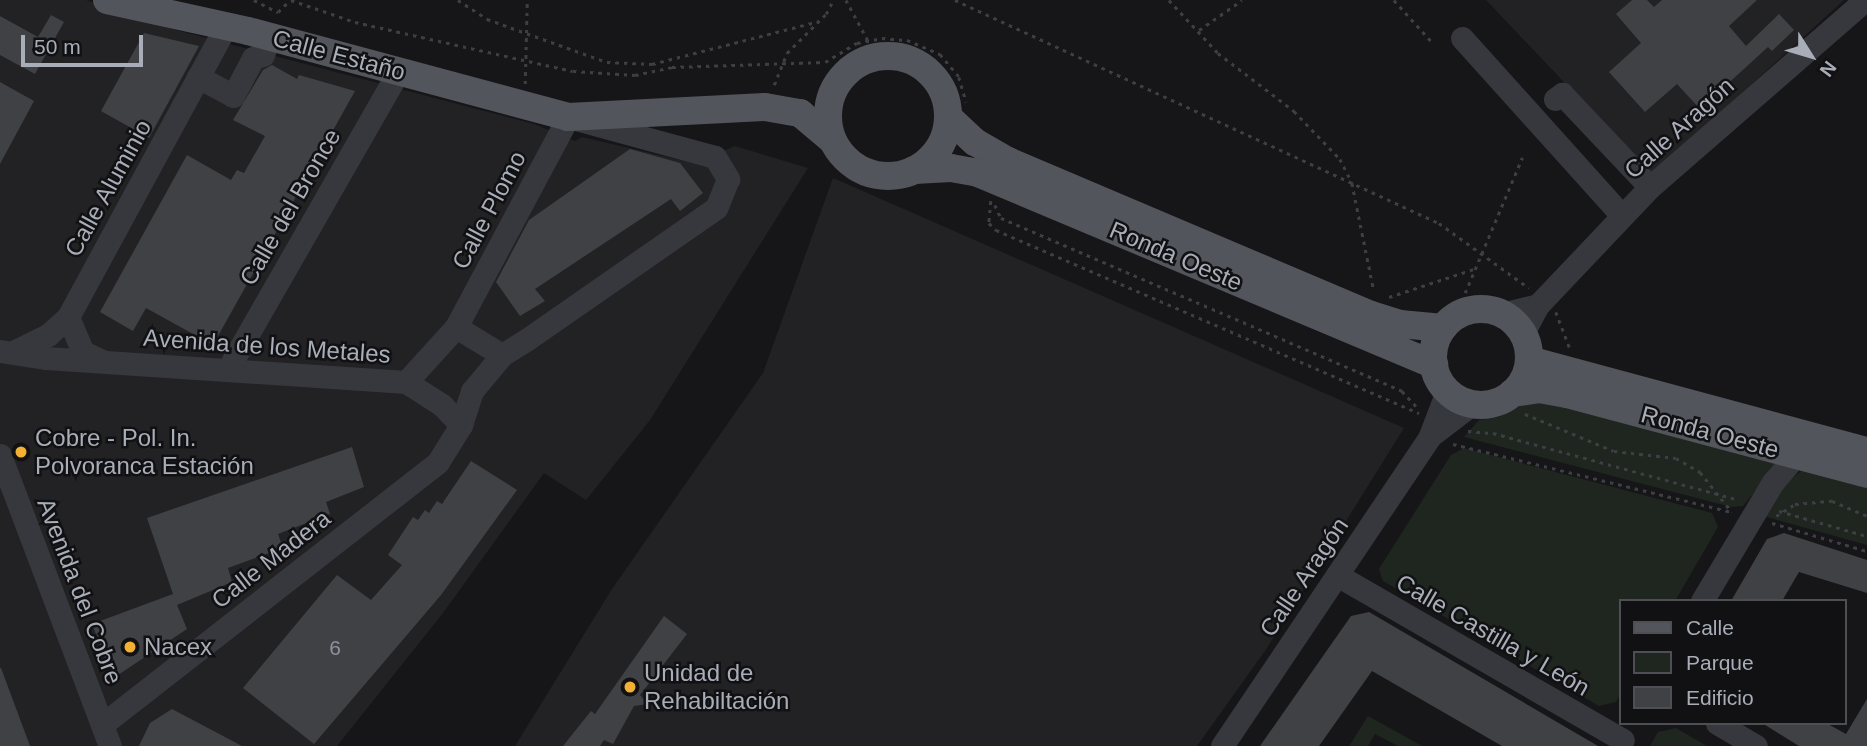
<!DOCTYPE html>
<html>
<head>
<meta charset="utf-8">
<style>
	body { margin:0 }
	#map { position:relative; width:1867px; height:746px; overflow:hidden; background:#161618; font-family:Arial,sans-serif }
	div>[style] { position:absolute }
	[style*='--x'] { left:calc(var(--x)*1px); top:calc(var(--y)*1px); width:calc(var(--w)*1px); rotate:calc(var(--a)*1deg) }
	.built>* { inset:0; background:#222225 }
	.green>* { inset:0; background:#1e261f }
	.building>* { inset:0; background:#404145 }
	.path>* { height:2.5px; margin-top:-1.25px; transform-origin:0; background:repeating-linear-gradient(90deg,#3d3f44 0 3.5px,transparent 0 8.5px) }
	.minor>* { height:23px; margin:-11.5px; padding:0 11.5px; transform-origin:11.5px; border-radius:11.5px; background:#37383d }
	.major>* { height:28px; margin:-14px; padding:0 14px; transform-origin:14px; border-radius:14px; background:#53555c }
	.major>.ring { margin:-14px; padding:0; box-sizing:content-box; background:none; border:28px solid #53555c; border-radius:50% }
	.dots>* { width:19px; height:19px; translate:-50% -50%; box-sizing:border-box; border:4px solid #111113; border-radius:50% }
	span { translate:-50% -50%; white-space:nowrap; text-align:center; line-height:1.15; -webkit-text-stroke:5px #111113; paint-order:stroke }
	.number-label { font-size:21px; color:#8e929b }
	.number-label span { -webkit-text-stroke-width:0 }
	.street-label { font-size:24px; color:#a8adb8 }
	.poi-label { font-size:24px; color:#a8adb8 }
	.left { translate:0 -50%; text-align:left }
	.legend { position:absolute; left:1619px; top:599px; width:228px; height:126px; box-sizing:border-box; background:#111113; border:2px solid #4d4f55; margin:0; padding:9px 12px; list-style:none; font-size:21px; color:#a8adb8 }
	.legend li { display:flex; align-items:center; gap:14px; height:35px }
	.legend b { width:35px; border:2px solid #4d4f55 }
	.north { position:absolute; left:1776px; top:21px; width:70px; height:70px; -webkit-text-stroke:5px #111113; paint-order:stroke; rotate:127deg; font-size:19px; font-weight:700; line-height:28px; text-align:center; color:#a8adb8 }
	.north::after { content:''; display:block; margin:auto; width:24px; height:32px; background:#a8adb8; clip-path:polygon(50% 0,100% 100%,50% 72%,0 100%) }
	.scale { position:absolute; left:21px; top:35px; width:122px; height:32px; box-sizing:border-box; border:4px solid #a8adb8; border-top:0; padding-left:9px; font-size:21px; line-height:24px; white-space:nowrap; color:#a8adb8; -webkit-text-stroke:5px #111113; paint-order:stroke }
</style>
</head>
<body>
<div id="map">
	<div class="built">
		<i style="clip-path:polygon(0 0,86px 0,176px 30px,534px 124px,575px 141px,582px 137px,693px 163px,735px 146px,808px 168px,650px 420px,586px 500px,544px 473px,443px 613px,337px 746px,0 746px)"></i>
		<i style="clip-path:polygon(1486px 0,1844px 0,1652px 175px)"></i>
		<i style="clip-path:polygon(833px 178px,1404px 428px,1267px 648px,1197px 746px,515px 746px,612px 589px,763px 373px)"></i>
	</div>
	<div class="green">
		<i style="clip-path:polygon(1532px 399px,1780px 461px,1743px 506px,1731px 507px,1464px 437px,1479px 420px,1499px 417px)"></i>
		<i style="clip-path:polygon(1464px 448px,1712px 513px,1718px 527px,1675px 601px,1620px 601px,1620px 695px,1616px 702px,1599px 706px,1383px 581px,1379px 569px,1451px 455px)"></i>
		<i style="clip-path:polygon(1806px 467px,1867px 482px,1867px 545px,1763px 516px,1779px 489px)"></i>
		<i style="clip-path:polygon(1368px 716px,1422px 746px,1398px 746px,1375px 734px,1368px 746px,1349px 746px)"></i>
		<i style="clip-path:polygon(1676px 728px,1707px 746px,1650px 746px,1658px 732px)"></i>
	</div>
	<div class="building">
		<i style="clip-path:polygon(1632px 0,1647px 0,1654px 7px,1662px 0,1757px 0,1729px 26px,1746px 46px,1779px 14px,1794px 30px,1772px 51px,1768px 47px,1700px 109px,1677px 84px,1645px 112px,1609px 72px,1641px 43px,1616px 14px)"></i>
		<i style="clip-path:polygon(51px 15px,64px 22px,35px 74px,0 55px,0 16px,38px 37px)"></i>
		<i style="clip-path:polygon(144px 33px,199px 46px,149px 138px,101px 111px)"></i>
		<i style="clip-path:polygon(272px 65px,297px 79px,299px 75px,355px 91px,213px 345px,146px 308px,133px 331px,100px 312px,187px 155px,231px 180px,237px 170px,244px 173px,265px 136px,233px 120px,263px 70px)"></i>
		<i style="clip-path:polygon(0 82px,34px 101px,0 164px)"></i>
		<i style="clip-path:polygon(630px 149px,680px 163px,703px 193px,680px 211px,671px 199px,535px 289px,545px 301px,520px 316px,496px 282px,529px 220px)"></i>
		<i style="clip-path:polygon(352px 447px,364px 487px,326px 502px,330px 514px,278px 534px,283px 548px,228px 568px,232px 582px,177px 605px,187px 629px,118px 675px,108px 666px,92px 624px,173px 594px,147px 518px)"></i>
		<i style="clip-path:polygon(471px 461px,517px 490px,441px 595px,314px 744px,243px 688px,337px 575px,371px 600px,402px 565px,388px 555px,413px 517px,418px 520px,425px 510px,429px 513px,437px 501px,442px 504px)"></i>
		<i style="clip-path:polygon(1784px 533px,1867px 560px,1867px 593px,1799px 572px,1782px 601px,1731px 601px,1767px 539px)"></i>
		<i style="clip-path:polygon(1369px 612px,1598px 746px,1502px 746px,1372px 671px,1319px 746px,1260px 746px,1351px 616px)"></i>
		<i style="clip-path:polygon(664px 616px,687px 634px,640px 695px,648px 704px,634px 706px,613px 744px,604px 740px,600px 746px,563px 746px,591px 711px,595px 714px)"></i>
		<i style="clip-path:polygon(0 668px,1px 668px,30px 746px,0 746px)"></i>
		<i style="clip-path:polygon(1867px 699px,1867px 746px,1799px 746px,1762px 723px,1826px 723px,1846px 734px)"></i>
		<i style="clip-path:polygon(172px 709px,242px 746px,139px 746px,150px 723px)"></i>
	</div>
	<div class="path">
		<i style="--x:254;--y:0;--w:27;--a:27"></i>
		<i style="--x:278;--y:12;--w:17;--a:-45"></i>
		<i style="--x:291;--y:0;--w:68;--a:19"></i>
		<i style="--x:355;--y:22;--w:223;--a:12.7"></i>
		<i style="--x:573;--y:71;--w:62;--a:3.7"></i>
		<i style="--x:635;--y:75;--w:38;--a:-12"></i>
		<i style="--x:672;--y:67;--w:153;--a:-1.9"></i>
		<i style="--x:825;--y:62;--w:37;--a:-31"></i>
		<i style="--x:857;--y:43;--w:25;--a:-11"></i>
		<i style="--x:882;--y:38;--w:25;--a:5"></i>
		<i style="--x:907;--y:40;--w:36;--a:23"></i>
		<i style="--x:940;--y:54;--w:30;--a:50"></i>
		<i style="--x:959;--y:77;--w:26;--a:74"></i>
		<i style="--x:458;--y:0;--w:35;--a:33"></i>
		<i style="--x:487;--y:19;--w:127;--a:19.7"></i>
		<i style="--x:607;--y:62;--w:45;--a:2.5"></i>
		<i style="--x:652;--y:64;--w:172;--a:-14.4"></i>
		<i style="--x:846;--y:0;--w:52;--a:61.5"></i>
		<i style="--x:955;--y:0;--w:533;--a:24.74"></i>
		<i style="--x:1439;--y:223;--w:111;--a:35.8"></i>
		<i style="--x:1169;--y:0;--w:72;--a:47.2"></i>
		<i style="--x:1218;--y:53;--w:96;--a:37.3"></i>
		<i style="--x:1294;--y:111;--w:66;--a:46.2"></i>
		<i style="--x:1340;--y:159;--w:27;--a:63"></i>
		<i style="--x:1352;--y:183;--w:110;--a:78.5"></i>
		<i style="--x:1394;--y:0;--w:58;--a:47.8"></i>
		<i style="--x:1199;--y:30;--w:52;--a:-34.9"></i>
		<i style="--x:525;--y:84;--w:84;--a:-88.6"></i>
		<i style="--x:774;--y:85;--w:35;--a:-68"></i>
		<i style="--x:787;--y:53;--w:55;--a:-45"></i>
		<i style="--x:826;--y:14;--w:16;--a:-63"></i>
		<i style="--x:991;--y:201;--w:22;--a:95"></i>
		<i style="--x:989;--y:223;--w:10;--a:45"></i>
		<i style="--x:996;--y:230;--w:461;--a:23.4"></i>
		<i style="--x:995;--y:205;--w:14;--a:65"></i>
		<i style="--x:1001;--y:218;--w:437;--a:23.3"></i>
		<i style="--x:1402;--y:391;--w:23;--a:47"></i>
		<i style="--x:1465;--y:293;--w:147;--a:-67.1"></i>
		<i style="--x:1389;--y:297;--w:93;--a:-18.2"></i>
		<i style="--x:1556;--y:312;--w:39;--a:69"></i>
		<i style="--x:1525;--y:414;--w:96;--a:22.6"></i>
		<i style="--x:1614;--y:451;--w:62;--a:6.4"></i>
		<i style="--x:1676;--y:458;--w:28;--a:30"></i>
		<i style="--x:1700;--y:472;--w:51;--a:51.3"></i>
		<i style="--x:1468;--y:431;--w:25;--a:5"></i>
		<i style="--x:1493;--y:433;--w:255;--a:15.2"></i>
		<i style="--x:1453;--y:444;--w:287;--a:13.7"></i>
		<i style="--x:1779;--y:511;--w:91;--a:15.9"></i>
		<i style="--x:1776;--y:516;--w:22;--a:-32"></i>
		<i style="--x:1795;--y:504;--w:37;--a:-5"></i>
		<i style="--x:1832;--y:501;--w:38;--a:23"></i>
		<i style="--x:1772;--y:523;--w:99;--a:16.4"></i>
	</div>
	<div class="minor">
		<i style="--x:1462;--y:38;--w:239;--a:48"></i>
		<i style="--x:198;--y:77;--w:40;--a:28"></i>
		<i style="--x:233;--y:96;--w:43;--a:-62.2"></i>
		<i style="--x:253;--y:58;--w:10;--a:-17"></i>
		<i style="--x:263;--y:55;--w:19;--a:-72"></i>
		<i style="--x:1555;--y:99;--w:9;--a:-36"></i>
		<i style="--x:1562;--y:94;--w:128;--a:46.6"></i>
		<i style="--x:1502;--y:314;--w:37;--a:-14"></i>
		<i style="--x:68;--y:317;--w:38;--a:67"></i>
		<i style="--x:83;--y:352;--w:21;--a:25"></i>
		<i style="--x:1523;--y:333;--w:32;--a:-62"></i>
		<i style="--x:1538;--y:305;--w:163;--a:-46.5"></i>
		<i style="--x:1650;--y:187;--w:285;--a:-41"></i>
		<i style="--x:0;--y:351;--w:47;--a:8.7"></i>
		<i style="--x:46;--y:358;--w:361;--a:3.8"></i>
		<i style="--x:406;--y:382;--w:74;--a:-47.7"></i>
		<i style="--x:456;--y:327;--w:238;--a:-61.9"></i>
		<i style="--x:568;--y:117;--w:152;--a:15.2"></i>
		<i style="--x:715;--y:157;--w:26;--a:59"></i>
		<i style="--x:728;--y:179;--w:31;--a:112"></i>
		<i style="--x:716;--y:208;--w:231;--a:145.2"></i>
		<i style="--x:526;--y:340;--w:28;--a:148"></i>
		<i style="--x:502;--y:355;--w:54;--a:-148.7"></i>
		<i style="--x:13;--y:352;--w:39;--a:-26"></i>
		<i style="--x:48;--y:335;--w:27;--a:-42"></i>
		<i style="--x:68;--y:317;--w:331;--a:-61.5"></i>
		<i style="--x:228;--y:369;--w:342;--a:-60.2"></i>
		<i style="--x:461;--y:425;--w:36;--a:-72"></i>
		<i style="--x:472;--y:391;--w:47;--a:-50.2"></i>
		<i style="--x:1434;--y:433;--w:48;--a:-37.3"></i>
		<i style="--x:0;--y:455;--w:311;--a:69.3"></i>
		<i style="--x:1337;--y:575;--w:330;--a:30"></i>
		<i style="--x:1702;--y:601;--w:139;--a:-59.2"></i>
		<i style="--x:1773;--y:482;--w:37;--a:-49"></i>
		<i style="--x:1717;--y:723;--w:45;--a:30.5"></i>
		<i style="--x:103;--y:724;--w:425;--a:-38"></i>
		<i style="--x:438;--y:462;--w:44;--a:-58.1"></i>
		<i style="--x:461;--y:425;--w:28;--a:-134"></i>
		<i style="--x:442;--y:405;--w:43;--a:-147.4"></i>
		<i style="--x:1222;--y:746;--w:371;--a:-56.1"></i>
		<i style="--x:1429;--y:438;--w:50;--a:-69"></i>
	</div>
	<div class="major">
		<i style="--x:107;--y:0;--w:144;--a:12.4"></i>
		<i style="--x:248;--y:31;--w:331;--a:15"></i>
		<i style="--x:568;--y:117;--w:197;--a:-2.9"></i>
		<i style="--x:765;--y:107;--w:36;--a:10"></i>
		<i style="--x:800;--y:113;--w:42;--a:40.2"></i>
		<i class="ring" style="left:828px;top:56px;width:92px;height:92px"></i>
		<i style="--x:948;--y:117;--w:37;--a:43"></i>
		<i style="--x:975;--y:142;--w:38;--a:30"></i>
		<i style="--x:1008;--y:161;--w:394;--a:23"></i>
		<i style="--x:1371;--y:315;--w:30;--a:17"></i>
		<i style="--x:1400;--y:324;--w:43;--a:5.3"></i>
		<i style="--x:914;--y:170;--w:37;--a:-3"></i>
		<i style="--x:951;--y:168;--w:27;--a:10"></i>
		<i style="--x:978;--y:173;--w:495;--a:22.8"></i>
		<i class="ring" style="left:1433px;top:309px;width:68px;height:68px"></i>
		<i style="--x:1529;--y:360;--w:350;--a:15.1"></i>
		<i style="--x:1512;--y:393;--w:27;--a:-8"></i>
		<i style="--x:1539;--y:389;--w:28;--a:10"></i>
		<i style="--x:1567;--y:394;--w:310;--a:14.9"></i>
	</div>
	<div class="dots">
		<i style="left:21px;top:452px;background:#f2b134"></i>
		<i style="left:130px;top:647px;background:#f2b134"></i>
		<i style="left:630px;top:687px;background:#f2b134"></i>
	</div>
	<div class="number-label">
		<span style="left:335px;top:648px">6</span>
	</div>
	<div class="street-label">
		<span style="left:339px;top:55px;rotate:15deg">Calle Estaño</span>
		<span style="left:1679px;top:128px;rotate:-42deg">Calle Aragón</span>
		<span style="left:108px;top:188px;rotate:-61deg">Calle Aluminio</span>
		<span style="left:290px;top:207px;rotate:-60deg">Calle del Bronce</span>
		<span style="left:489px;top:210px;rotate:-62deg">Calle Plomo</span>
		<span style="left:1176px;top:256px;rotate:23deg">Ronda Oeste</span>
		<span style="left:267px;top:346px;rotate:4deg">Avenida de los Metales</span>
		<span style="left:1710px;top:432px;rotate:15deg">Ronda Oeste</span>
		<span style="left:271px;top:559px;rotate:-38deg">Calle Madera</span>
		<span style="left:1304px;top:577px;rotate:-56deg">Calle Aragón</span>
		<span style="left:80px;top:591px;rotate:69deg">Avenida del Cobre</span>
		<span style="left:1493px;top:635px;rotate:30deg">Calle Castilla y León</span>
	</div>
	<div class="poi-label">
		<span class="left" style="left:35px;top:452px">Cobre - Pol. In.<br>Polvoranca Estación</span>
		<span class="left" style="left:144px;top:647px">Nacex</span>
		<span class="left" style="left:644px;top:687px">Unidad de<br>Rehabiltación</span>
	</div>
	<ul class="legend">
	<li><b style="height:9px;background:#53555c"></b>Calle</li>
	<li><b style="height:19px;background:#1e261f"></b>Parque</li>
	<li><b style="height:19px;background:#404145"></b>Edificio</li>
	</ul>
	<div class="north">N</div>
	<div class="scale">50 m</div>
</div>
</body>
</html>
